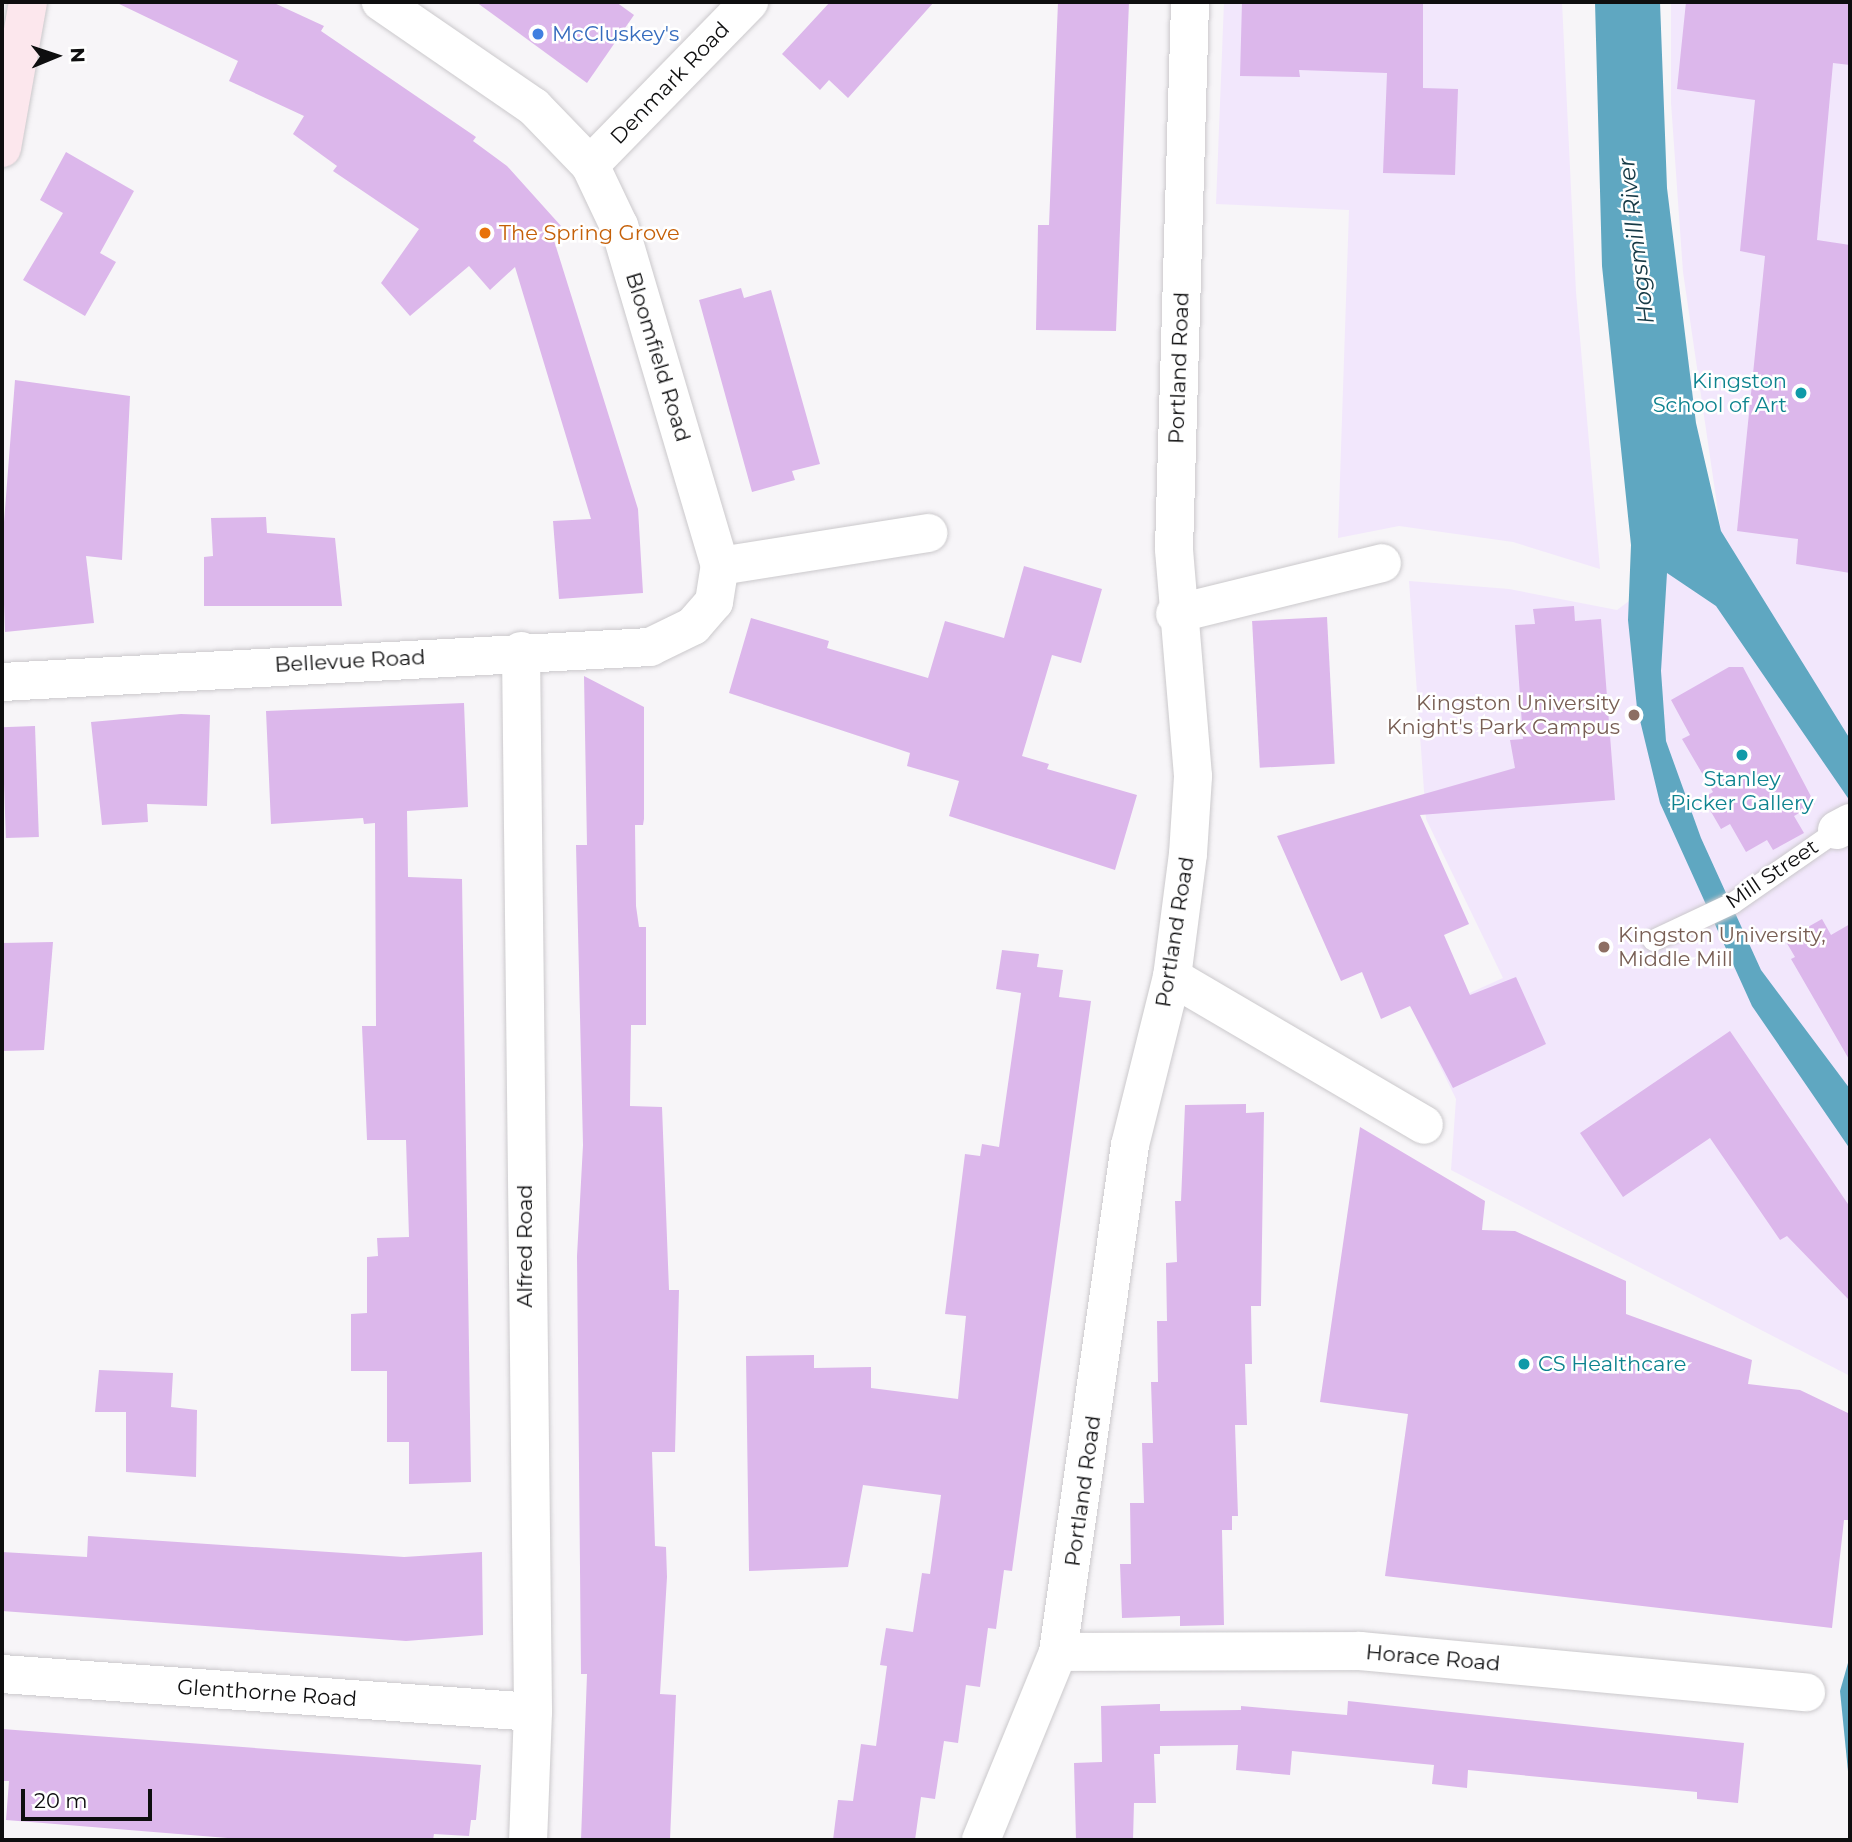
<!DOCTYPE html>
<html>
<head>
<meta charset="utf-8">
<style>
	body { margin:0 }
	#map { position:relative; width:1852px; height:1842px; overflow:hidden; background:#f7f5f8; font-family:Montserrat,sans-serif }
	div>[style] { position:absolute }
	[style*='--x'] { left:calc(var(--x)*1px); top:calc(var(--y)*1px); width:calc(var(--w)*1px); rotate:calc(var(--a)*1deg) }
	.education>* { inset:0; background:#f2e7fc }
	.water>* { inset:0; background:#5fa7c1 }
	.building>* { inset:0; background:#dcb7eb; transform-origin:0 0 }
	.roads { filter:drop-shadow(0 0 2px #cbc9cc) drop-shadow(0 0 2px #cbc9cc) }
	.lane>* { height:21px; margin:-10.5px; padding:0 10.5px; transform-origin:10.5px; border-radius:10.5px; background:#fff }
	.street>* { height:38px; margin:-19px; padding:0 19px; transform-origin:19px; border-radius:19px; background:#fff }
	.secondary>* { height:38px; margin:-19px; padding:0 19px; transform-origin:19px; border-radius:19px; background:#fce7ed }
	.dots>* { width:19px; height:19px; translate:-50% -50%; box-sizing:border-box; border:4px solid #fff; border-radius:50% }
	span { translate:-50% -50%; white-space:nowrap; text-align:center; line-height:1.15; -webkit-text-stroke:5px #fff; paint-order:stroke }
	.shop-label { font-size:21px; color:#366cbe }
	.left { translate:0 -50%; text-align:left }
	.street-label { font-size:21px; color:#0e0e0f }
	.food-label { font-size:21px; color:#c56008 }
	.culture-label { font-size:21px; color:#0d838f }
	.right { translate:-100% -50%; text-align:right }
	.education-label { font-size:21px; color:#785e54 }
	.water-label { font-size:23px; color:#163945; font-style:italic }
	.frame { position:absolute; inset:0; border:4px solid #0e0e0f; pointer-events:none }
	.north { position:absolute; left:21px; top:21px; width:70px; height:70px; -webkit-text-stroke:5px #fff; paint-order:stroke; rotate:88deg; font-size:19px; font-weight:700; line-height:28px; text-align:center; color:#0e0e0f }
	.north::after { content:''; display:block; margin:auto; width:24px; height:32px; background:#0e0e0f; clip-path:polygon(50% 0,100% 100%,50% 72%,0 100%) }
	.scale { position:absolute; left:21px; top:1789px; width:131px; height:32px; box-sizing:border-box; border:4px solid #0e0e0f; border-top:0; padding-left:9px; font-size:21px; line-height:24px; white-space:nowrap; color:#0e0e0f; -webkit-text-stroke:5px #fff; paint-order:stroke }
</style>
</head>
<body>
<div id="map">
	<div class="education">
		<i style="clip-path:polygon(1224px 2px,1562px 2px,1576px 292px,1600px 569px,1513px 542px,1399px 526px,1338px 538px,1349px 210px,1216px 204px)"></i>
		<i style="clip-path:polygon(1671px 2px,1850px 2px,1850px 1376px,1451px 1170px,1456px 1099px,1416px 1017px,1503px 978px,1426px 819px,1409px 581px,1509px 589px,1617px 610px,1721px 532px,1683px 272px,1671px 103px)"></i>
	</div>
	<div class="water">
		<i style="clip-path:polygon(1595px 2px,1660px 2px,1667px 188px,1696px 423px,1721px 531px,1850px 739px,1850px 801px,1716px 606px,1667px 573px,1661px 671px,1666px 741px,1701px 838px,1761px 970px,1850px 1089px,1850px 1149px,1752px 1006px,1660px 803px,1637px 708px,1628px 620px,1631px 545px,1602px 266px)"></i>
		<i style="clip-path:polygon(1850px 1656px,1850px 1791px,1840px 1691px)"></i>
	</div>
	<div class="building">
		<i style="clip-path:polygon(115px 2px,272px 2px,324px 26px,321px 31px,476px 137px,473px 141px,507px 166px,561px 226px,552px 234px,638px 509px,643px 593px,559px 599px,553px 521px,591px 519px,515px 267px,490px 290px,469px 266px,410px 316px,381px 283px,419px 229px,333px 171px,337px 166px,293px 134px,304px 116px,229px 81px,238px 61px)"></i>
		<i style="clip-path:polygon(476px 2px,616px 2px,634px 15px,587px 83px)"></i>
		<i style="clip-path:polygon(830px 2px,934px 2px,848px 98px,829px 80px,820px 90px,782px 54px)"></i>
		<i style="clip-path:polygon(1058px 2px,1129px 2px,1116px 331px,1036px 330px,1038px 225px,1049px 225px)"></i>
		<i style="clip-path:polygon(1242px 2px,1423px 2px,1423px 88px,1458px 89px,1455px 175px,1383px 173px,1387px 73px,1299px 70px,1300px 77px,1240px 76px)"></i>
		<i style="clip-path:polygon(1686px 2px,1850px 2px,1850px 65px,1833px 63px,1817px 240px,1850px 245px,1850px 573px,1796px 564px,1798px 539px,1737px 531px,1765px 256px,1740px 251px,1755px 100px,1677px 89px)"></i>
		<i style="clip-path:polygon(66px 152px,134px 191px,100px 253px,116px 262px,85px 316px,23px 280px,63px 213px,40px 200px)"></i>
		<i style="clip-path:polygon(741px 288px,744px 298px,771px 290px,820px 464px,792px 471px,795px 480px,752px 492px,699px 300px)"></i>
		<i style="clip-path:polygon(15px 380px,130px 396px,122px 560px,86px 556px,94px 623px,5px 632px,2px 548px)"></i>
		<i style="clip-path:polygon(266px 517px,267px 533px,335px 538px,342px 606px,204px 606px,204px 557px,213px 556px,211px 518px)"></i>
		<i style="clip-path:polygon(1024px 566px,1102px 589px,1081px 663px,1052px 655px,1022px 756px,1049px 764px,1047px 769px,1137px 795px,1115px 870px,949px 816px,959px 781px,907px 766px,910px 753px,729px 693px,751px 618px,829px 641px,827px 648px,928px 678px,945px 621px,1004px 638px)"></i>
		<i style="clip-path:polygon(1574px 606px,1575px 621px,1601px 619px,1615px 800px,1420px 815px,1469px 924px,1444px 935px,1470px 995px,1516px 977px,1546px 1044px,1453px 1088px,1410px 1006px,1381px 1019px,1362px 972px,1341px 981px,1277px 836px,1515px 768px,1510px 740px,1523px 739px,1515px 625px,1535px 624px,1533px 609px)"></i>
		<i style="left:1327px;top:617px;width:147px;height:75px;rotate:87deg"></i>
		<i style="clip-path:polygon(1729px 667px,1743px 667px,1815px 804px,1794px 816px,1804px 833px,1773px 850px,1767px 840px,1746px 852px,1730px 824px,1721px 829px,1703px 798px,1713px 792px,1682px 739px,1690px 735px,1671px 700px)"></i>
		<i style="clip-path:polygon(584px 676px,644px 707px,644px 819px,643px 825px,635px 825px,636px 906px,639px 927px,646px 927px,646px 1025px,631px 1025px,630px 1106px,662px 1107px,669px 1290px,679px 1290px,675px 1452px,652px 1452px,655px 1546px,666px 1547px,667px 1577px,660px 1694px,676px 1695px,670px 1840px,581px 1840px,587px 1674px,581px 1674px,577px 1256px,583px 1145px,576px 845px,587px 845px)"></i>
		<i style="clip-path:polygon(464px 703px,468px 807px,407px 811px,408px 877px,462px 879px,471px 1482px,409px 1484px,409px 1442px,387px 1442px,387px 1371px,351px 1371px,351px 1314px,367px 1313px,367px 1257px,378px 1256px,377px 1238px,409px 1237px,406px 1140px,367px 1140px,362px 1026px,376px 1026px,375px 823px,364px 824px,363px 818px,271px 824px,266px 711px)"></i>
		<i style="clip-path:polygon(181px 714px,210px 715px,207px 806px,147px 804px,148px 822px,102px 825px,91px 722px)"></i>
		<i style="left:35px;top:726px;width:111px;height:33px;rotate:88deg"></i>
		<i style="clip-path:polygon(1822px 919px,1831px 935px,1850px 924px,1850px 1061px,1791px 959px,1795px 957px,1785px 940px)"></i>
		<i style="clip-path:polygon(53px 942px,44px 1050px,2px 1051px,2px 943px)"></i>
		<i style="clip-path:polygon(1002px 950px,1039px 954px,1037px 967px,1063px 970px,1059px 997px,1091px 1001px,1012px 1571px,1004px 1570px,996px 1629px,988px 1628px,980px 1687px,966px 1685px,958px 1743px,944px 1741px,935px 1799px,921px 1797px,915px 1840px,833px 1840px,838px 1800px,853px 1801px,861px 1744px,876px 1746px,887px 1666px,880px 1665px,886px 1628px,913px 1632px,922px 1573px,930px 1574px,941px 1495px,863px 1485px,848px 1567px,749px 1571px,746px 1356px,814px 1355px,814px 1368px,871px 1367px,871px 1388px,958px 1399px,966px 1316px,945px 1314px,965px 1154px,980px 1156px,982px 1144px,999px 1147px,1021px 993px,996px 989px)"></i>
		<i style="clip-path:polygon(1730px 1031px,1850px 1207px,1850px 1301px,1787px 1236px,1780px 1240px,1710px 1138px,1623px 1197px,1580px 1133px)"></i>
		<i style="clip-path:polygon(1246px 1104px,1246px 1113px,1264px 1112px,1261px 1306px,1251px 1306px,1252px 1364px,1245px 1364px,1247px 1425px,1235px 1425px,1238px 1516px,1232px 1516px,1232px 1530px,1222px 1530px,1224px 1625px,1180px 1626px,1180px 1616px,1122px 1618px,1120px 1564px,1131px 1564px,1130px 1503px,1144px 1503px,1142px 1443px,1153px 1443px,1151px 1382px,1158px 1382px,1157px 1321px,1167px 1321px,1166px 1263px,1177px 1262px,1175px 1201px,1181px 1201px,1185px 1105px)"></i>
		<i style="clip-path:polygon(1360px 1127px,1485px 1201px,1482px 1230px,1515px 1231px,1626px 1281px,1626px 1314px,1752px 1360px,1748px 1384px,1800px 1390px,1850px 1414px,1850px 1520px,1844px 1520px,1832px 1628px,1385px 1576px,1408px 1414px,1320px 1402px)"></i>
		<i style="clip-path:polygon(99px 1370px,173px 1373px,171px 1407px,197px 1410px,196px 1477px,126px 1472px,126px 1412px,95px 1412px)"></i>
		<i style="clip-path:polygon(88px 1536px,404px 1557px,482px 1552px,483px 1635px,406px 1641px,2px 1611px,2px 1552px,87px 1557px)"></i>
		<i style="clip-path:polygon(1348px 1701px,1744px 1743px,1738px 1803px,1697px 1799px,1697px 1792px,1468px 1770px,1467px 1788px,1432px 1784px,1434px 1765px,1292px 1751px,1290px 1775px,1236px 1770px,1238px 1745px,1160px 1746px,1160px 1754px,1154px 1754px,1156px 1803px,1134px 1803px,1133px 1840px,1076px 1840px,1074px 1763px,1102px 1762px,1101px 1706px,1160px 1704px,1160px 1711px,1241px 1710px,1241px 1706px,1347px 1715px)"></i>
		<i style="clip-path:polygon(2px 1729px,481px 1765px,476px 1820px,471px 1820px,469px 1836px,434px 1834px,433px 1840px,252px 1840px,6px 1820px,9px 1781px,2px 1781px)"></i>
	</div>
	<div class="roads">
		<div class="lane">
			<i style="--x:1653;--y:940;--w:87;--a:-25.1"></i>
			<i style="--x:1732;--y:903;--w:128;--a:-34.8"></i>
		</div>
		<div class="street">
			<i style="--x:590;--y:165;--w:228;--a:-45.7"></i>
			<i style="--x:720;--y:566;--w:211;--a:-9"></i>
			<i style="--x:1175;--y:614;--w:213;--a:-13.8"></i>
			<i style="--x:521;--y:651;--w:1061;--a:89.35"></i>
			<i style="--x:533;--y:1712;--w:128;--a:92.2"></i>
			<i style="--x:2;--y:682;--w:649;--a:-3.09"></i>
			<i style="--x:650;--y:647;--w:48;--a:-26"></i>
			<i style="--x:693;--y:626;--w:32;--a:-49"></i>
			<i style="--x:714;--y:602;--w:36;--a:-81"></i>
			<i style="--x:720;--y:566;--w:355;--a:-106.5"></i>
			<i style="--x:619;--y:226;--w:68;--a:-115.4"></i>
			<i style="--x:590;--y:165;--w:81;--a:-134"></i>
			<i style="--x:534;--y:107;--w:186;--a:-145.5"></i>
			<i style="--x:1837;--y:830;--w:15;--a:-28"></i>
			<i style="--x:1172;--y:977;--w:292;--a:30.4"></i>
			<i style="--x:1058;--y:1652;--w:302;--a:-0.2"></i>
			<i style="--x:1360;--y:1651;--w:448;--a:5.3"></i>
			<i style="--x:2;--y:1674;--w:532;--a:4.09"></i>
			<i style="--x:981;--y:1840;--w:203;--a:-67.7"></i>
			<i style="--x:1058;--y:1652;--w:512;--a:-81.92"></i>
			<i style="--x:1130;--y:1145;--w:173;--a:-76"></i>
			<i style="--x:1172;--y:977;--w:124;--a:-82.6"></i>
			<i style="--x:1188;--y:854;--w:78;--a:-86.3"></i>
			<i style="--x:1193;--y:776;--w:228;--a:-94.8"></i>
			<i style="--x:1174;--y:549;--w:547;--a:-88.32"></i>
		</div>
		<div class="secondary">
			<i style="--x:2;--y:148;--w:148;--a:-79.9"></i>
		</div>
	</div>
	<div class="dots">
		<i style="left:538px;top:34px;background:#3f7fe0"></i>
		<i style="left:485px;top:233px;background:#e8710a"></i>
		<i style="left:1801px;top:393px;background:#0f9aa8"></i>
		<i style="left:1634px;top:715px;background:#8d6e63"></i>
		<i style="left:1742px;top:755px;background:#0f9aa8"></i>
		<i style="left:1604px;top:947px;background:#8d6e63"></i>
		<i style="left:1524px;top:1364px;background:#0f9aa8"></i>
	</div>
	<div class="shop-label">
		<span class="left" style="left:552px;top:34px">McCluskey's</span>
	</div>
	<div class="street-label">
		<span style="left:670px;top:83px;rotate:-46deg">Denmark Road</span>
		<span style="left:658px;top:357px;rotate:73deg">Bloomfield Road</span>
		<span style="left:1179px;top:368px;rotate:-88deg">Portland Road</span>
		<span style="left:350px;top:661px;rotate:-3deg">Bellevue Road</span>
		<span style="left:1772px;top:874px;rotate:-34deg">Mill Street</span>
		<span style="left:1175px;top:932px;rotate:-81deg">Portland Road</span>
		<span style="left:525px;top:1246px;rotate:-90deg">Alfred Road</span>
		<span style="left:1083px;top:1491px;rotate:-82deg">Portland Road</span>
		<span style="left:1433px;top:1658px;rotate:5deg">Horace Road</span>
		<span style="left:267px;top:1693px;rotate:4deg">Glenthorne Road</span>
	</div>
	<div class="food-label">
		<span class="left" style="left:499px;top:233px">The Spring Grove</span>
	</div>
	<div class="culture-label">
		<span class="right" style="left:1787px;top:393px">Kingston<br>School of Art</span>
		<span style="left:1742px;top:791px">Stanley<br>Picker Gallery</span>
		<span class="left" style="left:1538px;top:1364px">CS Healthcare</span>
	</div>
	<div class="education-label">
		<span class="right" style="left:1620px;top:715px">Kingston University<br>Knight's Park Campus</span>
		<span class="left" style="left:1618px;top:947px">Kingston University,<br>Middle Mill</span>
	</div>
	<div class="water-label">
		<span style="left:1636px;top:241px;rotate:-97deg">Hogsmill River</span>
	</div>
	<div class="frame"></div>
	<div class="north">N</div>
	<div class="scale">20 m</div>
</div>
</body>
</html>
